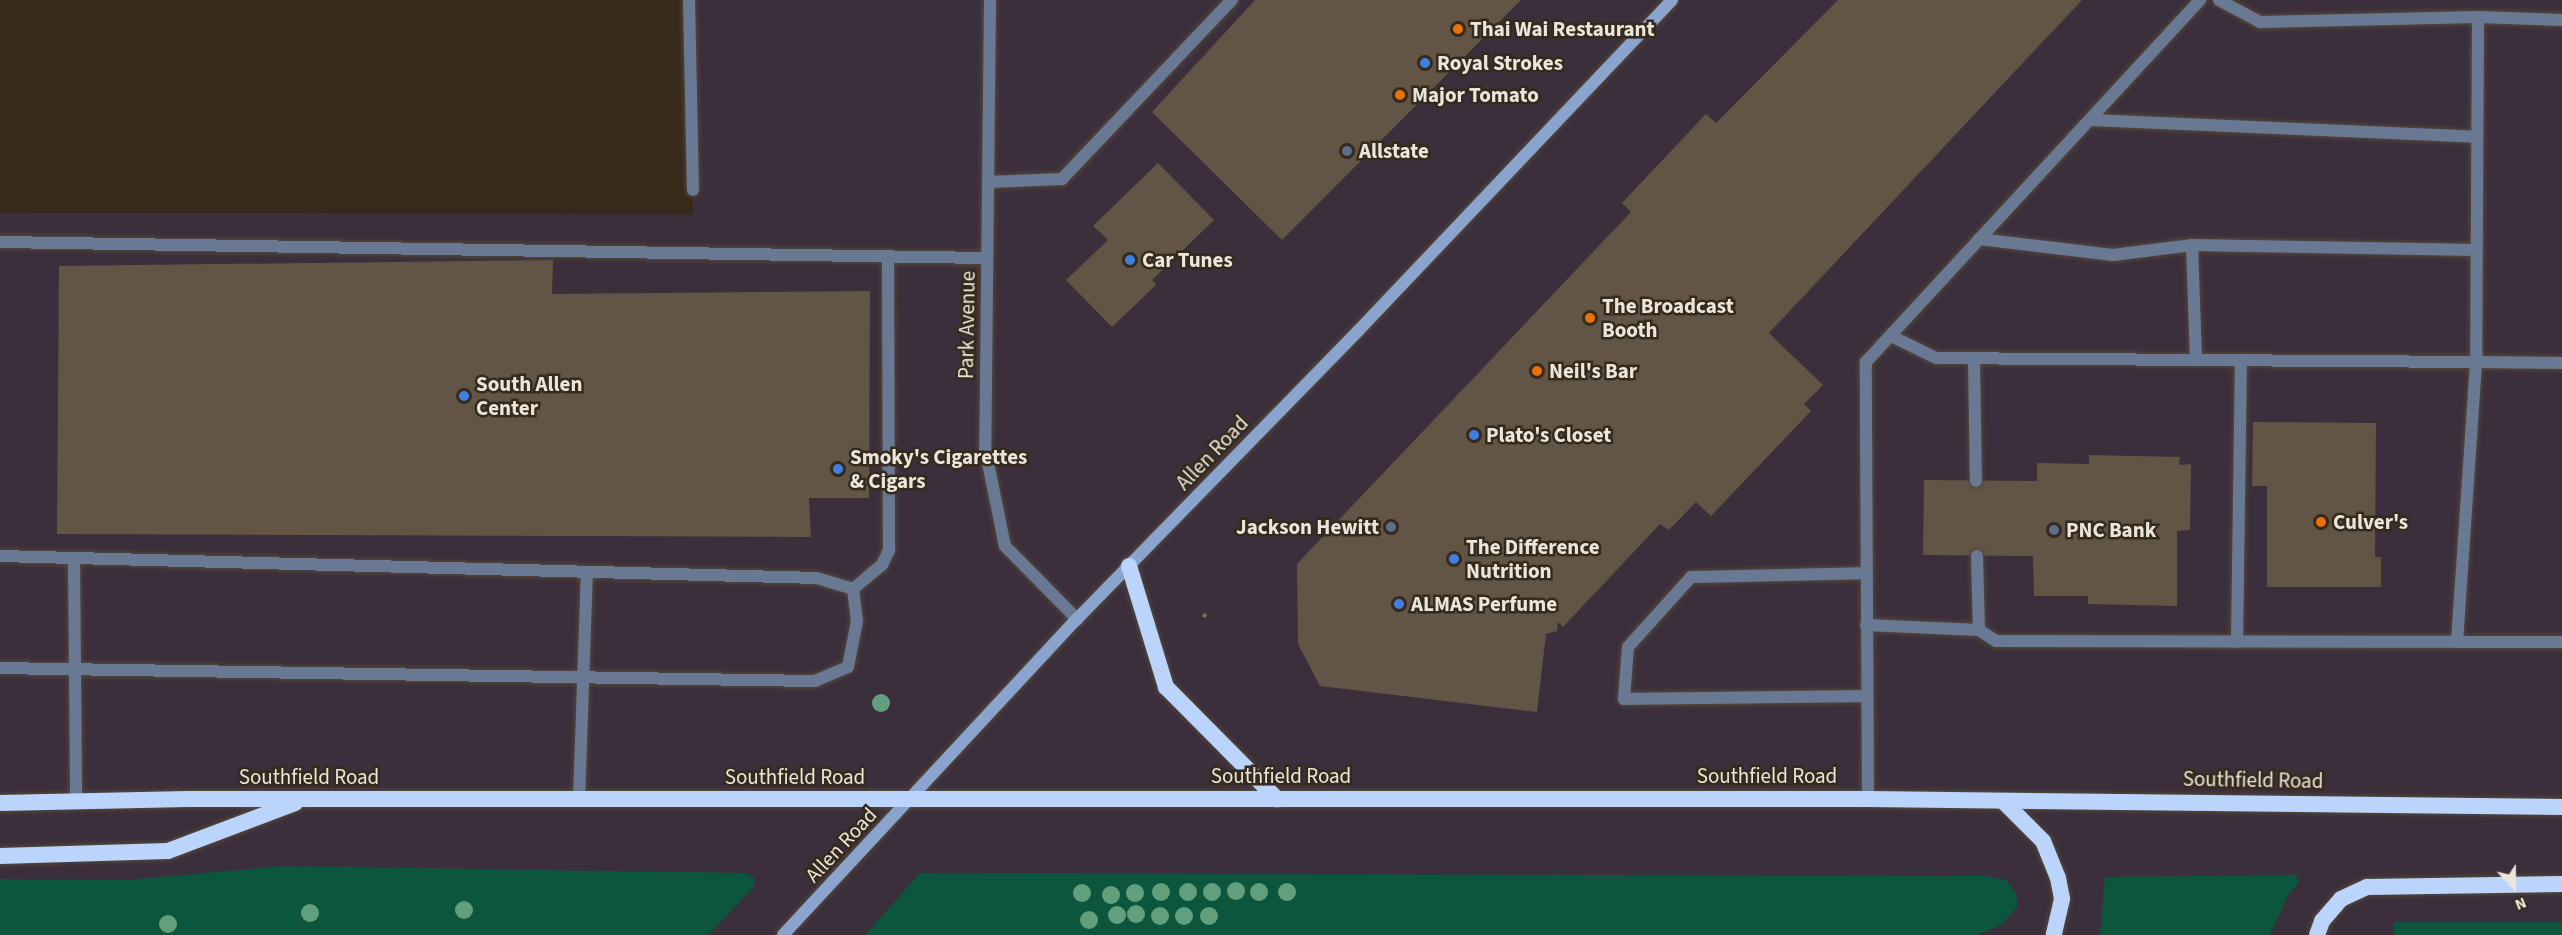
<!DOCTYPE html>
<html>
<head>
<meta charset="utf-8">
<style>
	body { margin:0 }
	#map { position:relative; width:2562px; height:935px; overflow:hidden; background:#352a1c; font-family:"Source Sans 3",sans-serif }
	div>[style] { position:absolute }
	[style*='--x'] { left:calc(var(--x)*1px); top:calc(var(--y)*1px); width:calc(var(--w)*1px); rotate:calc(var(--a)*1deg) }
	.commercial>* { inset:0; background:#3c2f3c }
	.green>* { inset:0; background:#0c563d; transform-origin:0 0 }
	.building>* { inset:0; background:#625546 }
	.path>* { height:4px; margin-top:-2px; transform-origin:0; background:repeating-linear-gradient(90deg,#776d61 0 4.5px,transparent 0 7.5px) }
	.roads { filter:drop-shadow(0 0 2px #52483b) drop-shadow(0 0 2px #52483b) }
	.service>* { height:12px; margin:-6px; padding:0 6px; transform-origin:6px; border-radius:6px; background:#697993 }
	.tertiary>* { height:12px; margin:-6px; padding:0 6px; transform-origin:6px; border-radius:6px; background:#697993 }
	.secondary>* { height:12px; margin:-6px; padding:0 6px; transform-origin:6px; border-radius:6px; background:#8aa4ce }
	.trunk>* { height:16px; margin:-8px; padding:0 8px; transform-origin:8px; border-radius:8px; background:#bbd4fc }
	.trees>* { width:18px; height:18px; margin:-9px; border-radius:50%; background:#629f7d }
	.dots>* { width:16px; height:16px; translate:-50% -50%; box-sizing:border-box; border:3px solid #352a1c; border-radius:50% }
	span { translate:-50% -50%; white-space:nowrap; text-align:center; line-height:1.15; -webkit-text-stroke:5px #352a1c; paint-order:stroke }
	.poi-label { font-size:21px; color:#ece5dc; font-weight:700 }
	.left { translate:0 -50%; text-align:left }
	.right { translate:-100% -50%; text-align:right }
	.street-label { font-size:21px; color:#ece5dc }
	.north { position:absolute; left:2484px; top:857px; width:60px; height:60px; -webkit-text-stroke:4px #352a1c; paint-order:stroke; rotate:158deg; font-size:16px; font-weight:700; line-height:24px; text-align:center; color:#ece5dc }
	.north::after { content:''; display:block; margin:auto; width:21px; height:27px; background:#ece5dc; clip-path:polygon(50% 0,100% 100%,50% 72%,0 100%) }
</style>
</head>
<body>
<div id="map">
	<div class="commercial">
		<i style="clip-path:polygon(689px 0,2562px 0,2562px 935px,0 935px,0 213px,693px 214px)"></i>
	</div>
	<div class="green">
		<i style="clip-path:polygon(283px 866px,747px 873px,755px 879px,753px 888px,708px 935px,0 935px,0 879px,126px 880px)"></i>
		<i style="clip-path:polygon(920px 873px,1985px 876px,2006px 880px,2016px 893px,2018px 906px,2001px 925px,1977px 935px,865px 935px)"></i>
		<i style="clip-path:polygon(2296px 875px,2299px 882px,2288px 895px,2270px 935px,2100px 935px,2105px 877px)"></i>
		<i style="left:2394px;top:922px;width:168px;height:25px"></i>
	</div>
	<div class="building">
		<i style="clip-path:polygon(1255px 0,1521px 0,1282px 240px,1152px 112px)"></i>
		<i style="clip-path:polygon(1838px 0,2082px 0,1769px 333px,1823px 385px,1804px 404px,1811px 411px,1711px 516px,1696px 502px,1669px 530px,1660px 524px,1563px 627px,1558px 622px,1557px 631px,1546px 634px,1537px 712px,1320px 686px,1298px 644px,1297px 564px,1631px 212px,1622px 203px,1706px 114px,1716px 123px)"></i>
		<i style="clip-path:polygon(1158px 163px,1214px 220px,1152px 280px,1156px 285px,1112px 327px,1066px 280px,1108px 240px,1093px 226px)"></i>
		<i style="clip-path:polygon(553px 260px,552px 294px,870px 291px,869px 498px,809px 498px,811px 537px,57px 534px,59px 266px)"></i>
		<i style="clip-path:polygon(2253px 422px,2376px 423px,2375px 557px,2381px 557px,2381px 587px,2267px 587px,2267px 486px,2252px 486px)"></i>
		<i style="clip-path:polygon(2089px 455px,2180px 457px,2179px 465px,2191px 464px,2190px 530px,2177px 531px,2177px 606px,2088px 604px,2088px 596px,2034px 596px,2033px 556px,1923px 555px,1924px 480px,2037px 481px,2037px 463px,2089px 464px)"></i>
	</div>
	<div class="path">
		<i style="--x:1203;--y:614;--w:4;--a:45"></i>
	</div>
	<div class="roads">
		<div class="service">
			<i style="--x:689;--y:0;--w:190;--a:88.8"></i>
			<i style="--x:2219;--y:0;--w:47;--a:28.2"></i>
			<i style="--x:2260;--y:22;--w:218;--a:-1.3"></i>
			<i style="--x:2478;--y:17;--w:345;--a:90.3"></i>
			<i style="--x:2476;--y:362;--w:86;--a:0.7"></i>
			<i style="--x:2478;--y:17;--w:84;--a:2"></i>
			<i style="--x:2091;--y:120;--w:386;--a:2.5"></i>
			<i style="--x:988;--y:182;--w:74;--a:-2.3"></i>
			<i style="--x:1062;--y:179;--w:247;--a:-46.5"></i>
			<i style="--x:1979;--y:239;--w:135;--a:6.8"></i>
			<i style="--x:2113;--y:255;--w:80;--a:-7.2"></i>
			<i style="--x:2192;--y:245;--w:284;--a:1"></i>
			<i style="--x:0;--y:242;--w:987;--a:0.93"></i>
			<i style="--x:2192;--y:245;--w:115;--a:88"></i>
			<i style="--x:1974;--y:359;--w:122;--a:89.1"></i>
			<i style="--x:0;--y:556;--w:817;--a:1.54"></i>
			<i style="--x:817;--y:578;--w:38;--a:17"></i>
			<i style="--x:853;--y:589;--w:32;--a:83"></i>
			<i style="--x:857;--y:621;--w:47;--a:101.1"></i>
			<i style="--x:848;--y:667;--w:36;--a:157"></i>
			<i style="--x:815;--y:681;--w:815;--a:-179.09"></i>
			<i style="--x:1977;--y:556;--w:74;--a:88.5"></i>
			<i style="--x:74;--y:558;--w:244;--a:89.5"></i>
			<i style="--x:853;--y:589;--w:38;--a:-40"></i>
			<i style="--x:882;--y:565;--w:17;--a:-65"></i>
			<i style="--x:889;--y:550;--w:294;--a:-90.2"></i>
			<i style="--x:1866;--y:625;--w:113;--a:2.5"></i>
			<i style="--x:1979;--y:630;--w:20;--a:33"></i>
			<i style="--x:1996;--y:641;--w:461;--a:0.1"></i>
			<i style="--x:2457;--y:642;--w:281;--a:-86.1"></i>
			<i style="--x:2476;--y:362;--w:540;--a:-179.58"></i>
			<i style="--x:1936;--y:358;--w:50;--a:-153.9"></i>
			<i style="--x:2237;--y:642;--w:282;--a:-89.2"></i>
			<i style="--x:2457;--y:642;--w:105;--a:0"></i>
			<i style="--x:1865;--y:696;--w:241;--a:179.3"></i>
			<i style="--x:1624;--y:699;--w:52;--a:-85.6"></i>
			<i style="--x:1628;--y:647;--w:94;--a:-48"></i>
			<i style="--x:1691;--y:577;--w:175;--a:-1.3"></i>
			<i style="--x:579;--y:799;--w:227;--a:-88"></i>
			<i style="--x:1868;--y:799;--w:437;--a:-90.3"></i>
			<i style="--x:1866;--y:362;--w:493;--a:-47.3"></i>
		</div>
		<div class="tertiary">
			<i style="--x:990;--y:0;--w:448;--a:90.6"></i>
			<i style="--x:985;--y:448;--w:100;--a:78.5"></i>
			<i style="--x:1005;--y:546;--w:103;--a:45.4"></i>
		</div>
		<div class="secondary">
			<i style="--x:783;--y:935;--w:432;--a:-47.1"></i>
			<i style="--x:1077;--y:619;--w:402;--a:-45.7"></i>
			<i style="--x:1358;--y:331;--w:456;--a:-46.5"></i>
		</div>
		<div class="trunk">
			<i style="--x:1129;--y:566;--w:127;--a:73"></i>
			<i style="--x:1166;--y:687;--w:158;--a:45.3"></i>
			<i style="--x:2003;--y:801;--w:57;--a:45"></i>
			<i style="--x:2043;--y:841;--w:40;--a:68"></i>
			<i style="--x:2058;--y:878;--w:21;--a:79"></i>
			<i style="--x:2062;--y:899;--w:37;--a:103"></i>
			<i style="--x:0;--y:803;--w:188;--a:-1.2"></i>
			<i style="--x:188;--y:799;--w:1680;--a:0"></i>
			<i style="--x:1868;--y:799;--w:694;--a:0.66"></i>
			<i style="--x:0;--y:856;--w:168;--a:-1.7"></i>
			<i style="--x:168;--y:851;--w:136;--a:-20.7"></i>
			<i style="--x:2317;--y:935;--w:15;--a:-70"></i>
			<i style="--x:2322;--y:921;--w:29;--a:-49"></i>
			<i style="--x:2341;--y:899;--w:29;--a:-25"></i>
			<i style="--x:2367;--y:887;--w:195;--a:-0.9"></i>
		</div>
	</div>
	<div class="trees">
		<i style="left:881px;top:703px"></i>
		<i style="left:1236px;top:891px"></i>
		<i style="left:1161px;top:892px"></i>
		<i style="left:1188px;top:892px"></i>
		<i style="left:1212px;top:892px"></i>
		<i style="left:1259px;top:892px"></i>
		<i style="left:1287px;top:892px"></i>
		<i style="left:1082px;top:893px"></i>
		<i style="left:1135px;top:893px"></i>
		<i style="left:1111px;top:895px"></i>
		<i style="left:464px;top:910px"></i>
		<i style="left:310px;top:913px"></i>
		<i style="left:1136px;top:914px"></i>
		<i style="left:1117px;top:915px"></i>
		<i style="left:1160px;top:916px"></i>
		<i style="left:1184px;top:916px"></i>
		<i style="left:1209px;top:916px"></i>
		<i style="left:1089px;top:920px"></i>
		<i style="left:168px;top:924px"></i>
	</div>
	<div class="dots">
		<i style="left:1458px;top:29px;background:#e8710a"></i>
		<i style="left:1425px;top:63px;background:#3f7fe0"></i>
		<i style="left:1400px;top:95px;background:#e8710a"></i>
		<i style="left:1347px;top:151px;background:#5c6f8a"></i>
		<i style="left:1130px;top:260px;background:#3f7fe0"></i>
		<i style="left:1590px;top:318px;background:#e8710a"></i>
		<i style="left:1537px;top:371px;background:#e8710a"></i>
		<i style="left:464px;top:396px;background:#3f7fe0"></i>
		<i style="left:1474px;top:435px;background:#3f7fe0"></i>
		<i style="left:838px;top:469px;background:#3f7fe0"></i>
		<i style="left:2321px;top:522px;background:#e8710a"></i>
		<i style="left:1391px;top:527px;background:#5c6f8a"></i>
		<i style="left:2054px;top:530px;background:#5c6f8a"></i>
		<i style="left:1454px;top:559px;background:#3f7fe0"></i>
		<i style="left:1399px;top:604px;background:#3f7fe0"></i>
	</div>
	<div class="poi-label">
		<span class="left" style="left:1470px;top:29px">Thai Wai Restaurant</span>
		<span class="left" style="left:1437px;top:63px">Royal Strokes</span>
		<span class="left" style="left:1412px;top:95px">Major Tomato</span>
		<span class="left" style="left:1359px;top:151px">Allstate</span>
		<span class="left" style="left:1142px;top:260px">Car Tunes</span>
		<span class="left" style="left:1602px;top:318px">The Broadcast<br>Booth</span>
		<span class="left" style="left:1549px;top:371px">Neil's Bar</span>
		<span class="left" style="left:476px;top:396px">South Allen<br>Center</span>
		<span class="left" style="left:1486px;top:435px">Plato's Closet</span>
		<span class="left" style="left:850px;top:469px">Smoky's Cigarettes<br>&amp; Cigars</span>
		<span class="left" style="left:2333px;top:522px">Culver's</span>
		<span class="right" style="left:1379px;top:527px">Jackson Hewitt</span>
		<span class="left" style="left:2066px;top:530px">PNC Bank</span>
		<span class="left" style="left:1466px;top:559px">The Difference<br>Nutrition</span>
		<span class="left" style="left:1411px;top:604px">ALMAS Perfume</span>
	</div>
	<div class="street-label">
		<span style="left:967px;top:325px;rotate:-89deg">Park Avenue</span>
		<span style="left:1212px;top:453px;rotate:-46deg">Allen Road</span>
		<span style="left:1281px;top:776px">Southfield Road</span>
		<span style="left:1767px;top:776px">Southfield Road</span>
		<span style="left:309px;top:777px">Southfield Road</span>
		<span style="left:795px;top:777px">Southfield Road</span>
		<span style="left:2253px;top:780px;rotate:1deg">Southfield Road</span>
		<span style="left:841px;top:845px;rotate:-47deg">Allen Road</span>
	</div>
	<div class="north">N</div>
</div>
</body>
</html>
